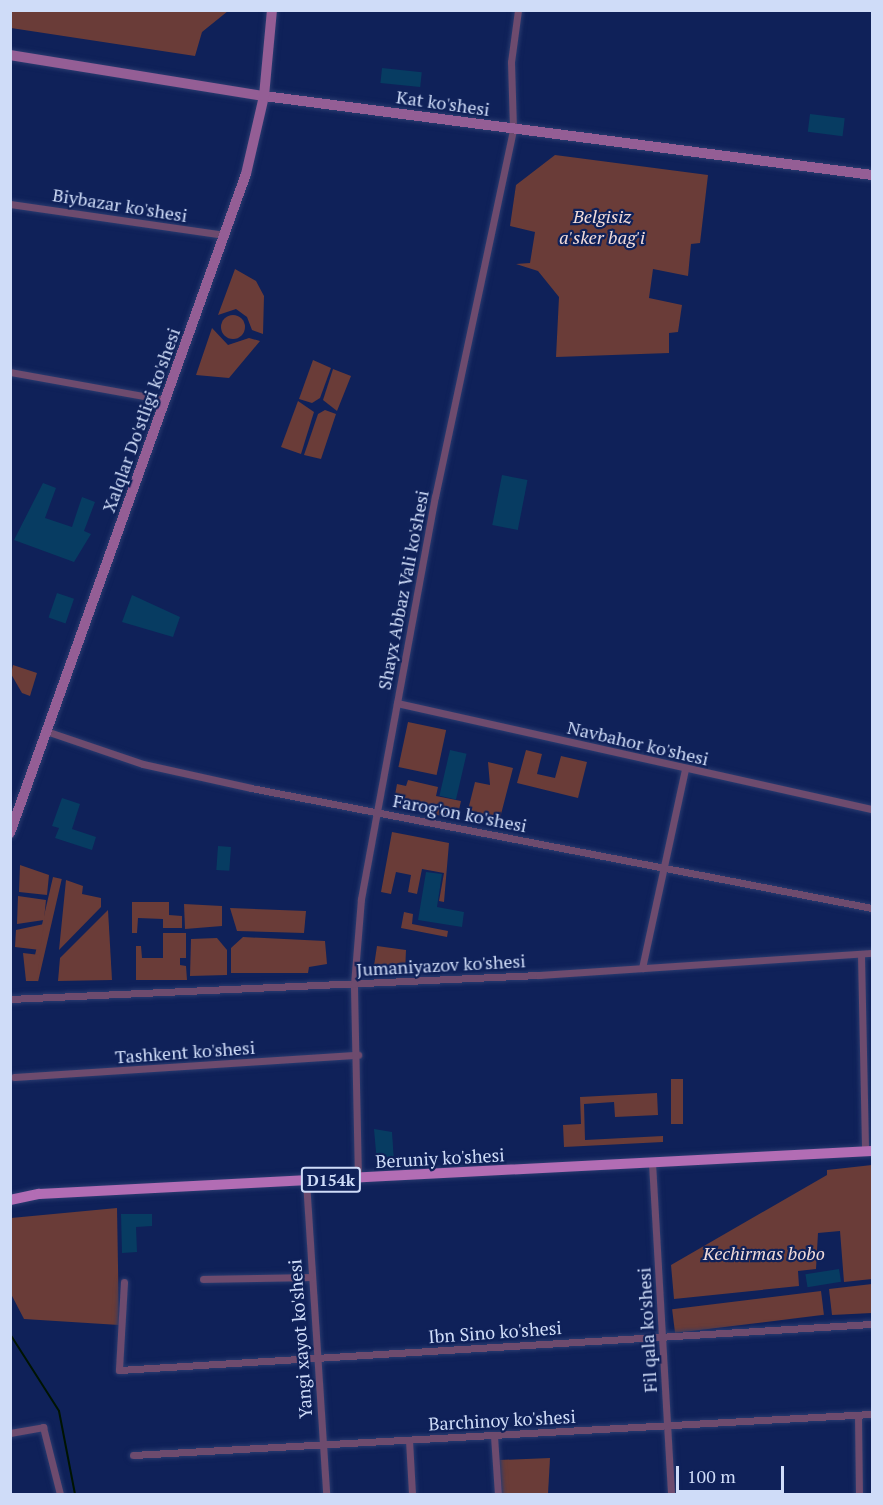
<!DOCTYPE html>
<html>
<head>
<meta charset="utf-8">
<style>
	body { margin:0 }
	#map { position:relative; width:883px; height:1505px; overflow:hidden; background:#0f2159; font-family:"PT Serif",serif }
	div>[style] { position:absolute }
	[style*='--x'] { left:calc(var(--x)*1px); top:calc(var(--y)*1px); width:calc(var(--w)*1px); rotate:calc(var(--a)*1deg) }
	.green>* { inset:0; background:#6a3c38; transform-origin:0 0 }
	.round { border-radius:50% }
	.stream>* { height:2px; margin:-1px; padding:0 1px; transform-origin:1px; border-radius:1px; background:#001401 }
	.building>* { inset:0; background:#073c62; transform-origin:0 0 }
	.roads { filter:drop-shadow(0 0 2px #2a3b6f) drop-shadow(0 0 2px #2a3b6f) }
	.street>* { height:7px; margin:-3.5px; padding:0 3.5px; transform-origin:3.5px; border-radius:3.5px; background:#6d4b6e }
	.secondary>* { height:10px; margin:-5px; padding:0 5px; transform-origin:5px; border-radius:5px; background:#945e95 }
	.primary>* { height:10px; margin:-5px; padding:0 5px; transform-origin:5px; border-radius:5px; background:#b26db4 }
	span { translate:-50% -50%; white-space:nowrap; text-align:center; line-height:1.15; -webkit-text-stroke:4.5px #0f2159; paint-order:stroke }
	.shield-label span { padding:2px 4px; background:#0f2159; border:2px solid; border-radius:4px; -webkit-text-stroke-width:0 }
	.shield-label { font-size:16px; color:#cfdcf8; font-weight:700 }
	.street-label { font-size:18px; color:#cfdcf8 }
	.park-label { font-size:18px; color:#f2dcda; font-style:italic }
	.frame { position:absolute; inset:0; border:12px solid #cfdcf8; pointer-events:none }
	.scale { position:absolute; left:676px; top:1466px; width:108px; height:27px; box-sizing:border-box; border:3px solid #cfdcf8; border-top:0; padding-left:8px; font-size:18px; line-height:21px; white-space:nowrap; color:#cfdcf8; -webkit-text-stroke:4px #0f2159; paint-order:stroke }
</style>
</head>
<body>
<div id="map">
	<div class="green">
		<i style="clip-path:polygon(10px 11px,11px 10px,228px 11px,202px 32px,195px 56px,11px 28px)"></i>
		<i style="clip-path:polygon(555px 155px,708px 175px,700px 243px,691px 244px,688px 276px,653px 269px,649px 298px,682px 305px,678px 332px,669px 333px,669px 353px,556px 357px,559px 297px,538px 271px,516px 264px,530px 263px,535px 232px,510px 226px,516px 185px)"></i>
		<i style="clip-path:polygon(235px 269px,256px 281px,264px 296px,263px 334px,252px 330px,247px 317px,236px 309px,218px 315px)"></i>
		<i class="round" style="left:221px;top:315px;width:24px;height:24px"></i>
		<i style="clip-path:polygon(212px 328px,228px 345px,249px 338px,260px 341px,229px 378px,196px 375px)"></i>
		<i style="clip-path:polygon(313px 360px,331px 368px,320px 398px,312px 403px,299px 399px)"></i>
		<i style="clip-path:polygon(333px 369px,351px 376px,337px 411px,323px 400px)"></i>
		<i style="clip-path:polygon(298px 401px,314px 412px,301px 454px,281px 447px)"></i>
		<i style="clip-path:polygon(325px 410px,336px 414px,321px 459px,304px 455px,318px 414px)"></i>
		<i style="clip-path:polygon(13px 665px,37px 673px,30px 696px,22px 693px,11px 674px)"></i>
		<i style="left:408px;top:722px;width:39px;height:46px;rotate:12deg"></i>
		<i style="clip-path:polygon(526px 750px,542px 754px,537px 774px,555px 778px,561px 756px,587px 762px,578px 798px,517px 783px)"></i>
		<i style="clip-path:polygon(488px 762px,513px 768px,499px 822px,467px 814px,475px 782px,490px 785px)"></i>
		<i style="clip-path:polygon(408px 780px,438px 787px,436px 796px,461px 801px,457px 819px,393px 806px,397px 784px,406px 786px)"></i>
		<i style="clip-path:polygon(392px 832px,449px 843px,444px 902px,439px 901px,444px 873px,422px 869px,417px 894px,408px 892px,411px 875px,396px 872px,391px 894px,381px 892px)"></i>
		<i style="clip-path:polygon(20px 865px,49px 875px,47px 895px,19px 892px)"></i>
		<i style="left:53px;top:877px;width:9px;height:105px;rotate:13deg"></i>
		<i style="clip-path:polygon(66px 880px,83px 886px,82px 894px,101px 898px,101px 907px,59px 950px)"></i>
		<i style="clip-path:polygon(18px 896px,46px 900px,44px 920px,17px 924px)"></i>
		<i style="clip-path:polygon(132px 902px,169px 902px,169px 915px,182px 916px,182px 928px,163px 928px,163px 919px,138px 918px,137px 933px,132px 933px)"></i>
		<i style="clip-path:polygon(184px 904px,222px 906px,222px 926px,185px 929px)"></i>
		<i style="clip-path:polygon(230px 908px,306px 911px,304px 933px,237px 931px)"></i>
		<i style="clip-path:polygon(108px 910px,112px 980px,58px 981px,60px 958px)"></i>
		<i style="clip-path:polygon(404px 912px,413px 914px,412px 924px,448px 931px,447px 937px,401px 928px)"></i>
		<i style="clip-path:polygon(44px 924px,40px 950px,15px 947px,16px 930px)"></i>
		<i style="clip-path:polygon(163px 933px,186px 933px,186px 958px,180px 958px,180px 965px,186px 966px,187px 980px,136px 980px,136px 946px,141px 946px,142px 958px,163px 958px)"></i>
		<i style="clip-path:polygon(243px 937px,325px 941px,327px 964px,309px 967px,308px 973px,231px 973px,231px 948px)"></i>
		<i style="clip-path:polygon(217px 938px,227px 950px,227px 975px,190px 976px,191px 939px)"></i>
		<i style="clip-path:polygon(377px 946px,406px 950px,405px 973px,385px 973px,385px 966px,374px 966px)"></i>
		<i style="clip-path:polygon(23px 953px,40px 955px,37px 981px,26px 981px)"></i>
		<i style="left:671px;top:1079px;width:12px;height:45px"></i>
		<i style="clip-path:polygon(657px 1093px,658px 1115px,615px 1117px,614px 1102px,584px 1104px,585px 1140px,663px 1136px,663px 1142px,564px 1147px,563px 1125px,581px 1124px,580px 1097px)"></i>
		<i style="clip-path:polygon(872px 1165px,872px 1279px,844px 1282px,840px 1231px,818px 1233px,816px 1269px,798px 1271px,799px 1286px,674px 1299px,671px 1265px,827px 1175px,827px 1170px)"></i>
		<i style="clip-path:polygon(117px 1208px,119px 1325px,24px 1319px,11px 1294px,11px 1218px)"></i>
		<i style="clip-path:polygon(872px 1284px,872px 1313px,832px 1315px,829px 1289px)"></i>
		<i style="left:821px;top:1291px;width:24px;height:150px;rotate:83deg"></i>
		<i style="clip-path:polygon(550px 1458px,548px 1494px,502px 1494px,499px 1460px)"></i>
	</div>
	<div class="stream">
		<i style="--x:10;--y:1334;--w:91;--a:57.5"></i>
		<i style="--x:59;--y:1411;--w:85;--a:79.1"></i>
	</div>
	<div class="building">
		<i style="left:382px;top:68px;width:40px;height:15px;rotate:6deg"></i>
		<i style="left:810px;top:114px;width:35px;height:18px;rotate:7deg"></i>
		<i style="left:502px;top:475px;width:26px;height:51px;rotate:11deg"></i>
		<i style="clip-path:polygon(43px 483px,56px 488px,45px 518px,72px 527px,82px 497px,95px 502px,84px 531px,91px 534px,74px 562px,14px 540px)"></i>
		<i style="left:57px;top:593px;width:18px;height:26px;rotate:19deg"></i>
		<i style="clip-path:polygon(132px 595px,180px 617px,173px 637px,122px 622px)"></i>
		<i style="left:450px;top:750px;width:17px;height:47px;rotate:13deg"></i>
		<i style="clip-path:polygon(62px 798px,80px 804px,72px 829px,96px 837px,92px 850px,55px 838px,59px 828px,52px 826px)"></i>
		<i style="left:218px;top:846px;width:13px;height:24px;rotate:4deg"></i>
		<i style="clip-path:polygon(426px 872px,442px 874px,437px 907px,464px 912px,462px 927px,418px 920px)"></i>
		<i style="clip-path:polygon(374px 1129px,392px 1132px,394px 1162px,377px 1163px)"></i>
		<i style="clip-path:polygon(121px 1214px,152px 1214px,152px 1226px,136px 1227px,137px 1252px,122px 1253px)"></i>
		<i style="left:839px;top:1269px;width:13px;height:34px;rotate:81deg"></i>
	</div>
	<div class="roads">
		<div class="street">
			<i style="--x:10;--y:204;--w:217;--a:8.2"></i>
			<i style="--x:10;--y:372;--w:158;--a:10.2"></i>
			<i style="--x:397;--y:703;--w:487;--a:12.6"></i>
			<i style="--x:46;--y:731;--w:102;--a:18.8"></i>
			<i style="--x:143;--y:764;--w:111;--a:12.5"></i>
			<i style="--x:251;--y:788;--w:632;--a:10.94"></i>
			<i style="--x:861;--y:955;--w:196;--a:88.8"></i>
			<i style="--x:642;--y:968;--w:204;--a:-77.8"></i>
			<i style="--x:10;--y:999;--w:530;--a:-2.6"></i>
			<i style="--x:539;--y:975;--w:334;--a:-3.8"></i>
			<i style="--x:14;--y:1077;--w:345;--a:-3.7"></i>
			<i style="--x:652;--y:1163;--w:332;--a:86.7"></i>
			<i style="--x:358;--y:1179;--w:195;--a:-91.2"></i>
			<i style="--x:354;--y:984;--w:85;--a:-85.3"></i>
			<i style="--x:361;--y:899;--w:409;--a:-79.6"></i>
			<i style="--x:435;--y:497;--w:376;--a:-78"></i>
			<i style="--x:513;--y:129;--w:67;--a:-91.7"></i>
			<i style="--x:511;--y:62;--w:52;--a:-82.3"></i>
			<i style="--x:306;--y:1181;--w:314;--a:86.3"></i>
			<i style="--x:203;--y:1279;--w:107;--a:-1.1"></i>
			<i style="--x:124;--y:1282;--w:88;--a:93.3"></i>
			<i style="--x:119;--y:1370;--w:754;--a:-3.5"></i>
			<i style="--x:858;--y:1415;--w:79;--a:89.3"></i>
			<i style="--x:10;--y:1433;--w:34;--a:-10"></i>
			<i style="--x:43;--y:1427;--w:69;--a:75.8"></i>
			<i style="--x:494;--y:1436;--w:58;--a:86.1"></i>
			<i style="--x:409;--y:1440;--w:54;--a:86.8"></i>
			<i style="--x:133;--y:1455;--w:740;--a:-3.18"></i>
		</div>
		<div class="secondary">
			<i style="--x:10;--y:55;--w:257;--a:9.2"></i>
			<i style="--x:264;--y:96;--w:613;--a:7.4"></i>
			<i style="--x:10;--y:833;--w:700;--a:-70.3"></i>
			<i style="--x:246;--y:174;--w:80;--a:-77"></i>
			<i style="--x:264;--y:96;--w:86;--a:-84.7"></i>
		</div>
		<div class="primary">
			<i style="--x:10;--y:1200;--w:30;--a:-12"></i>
			<i style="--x:39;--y:1194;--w:834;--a:-2.96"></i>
		</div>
	</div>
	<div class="shield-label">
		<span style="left:331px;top:1180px">D154k</span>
	</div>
	<div class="street-label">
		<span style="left:443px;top:103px;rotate:8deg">Kat ko'shesi</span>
		<span style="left:120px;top:205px;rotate:9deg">Biybazar ko'shesi</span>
		<span style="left:141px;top:420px;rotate:-70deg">Xalqlar Do'stligi ko'shesi</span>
		<span style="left:403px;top:590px;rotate:-79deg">Shayx Abbaz Vali ko'shesi</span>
		<span style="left:638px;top:743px;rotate:13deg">Navbahor ko'shesi</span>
		<span style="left:460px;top:813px;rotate:11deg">Farog'on ko'shesi</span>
		<span style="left:441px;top:965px;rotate:-3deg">Jumaniyazov ko'shesi</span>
		<span style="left:185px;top:1052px;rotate:-4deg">Tashkent ko'shesi</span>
		<span style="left:440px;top:1158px;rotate:-3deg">Beruniy ko'shesi</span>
		<span style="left:647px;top:1330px;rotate:-93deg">Fil qala ko'shesi</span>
		<span style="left:495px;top:1332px;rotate:-4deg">Ibn Sino ko'shesi</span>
		<span style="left:300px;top:1339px;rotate:-94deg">Yangi xayot ko'shesi</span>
		<span style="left:502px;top:1420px;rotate:-3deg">Barchinoy ko'shesi</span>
	</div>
	<div class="park-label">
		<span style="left:602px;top:227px">Belgisiz<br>a'sker bag'i</span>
		<span style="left:764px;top:1253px">Kechirmas bobo</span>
	</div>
	<div class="frame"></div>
	<div class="scale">100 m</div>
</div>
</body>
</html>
